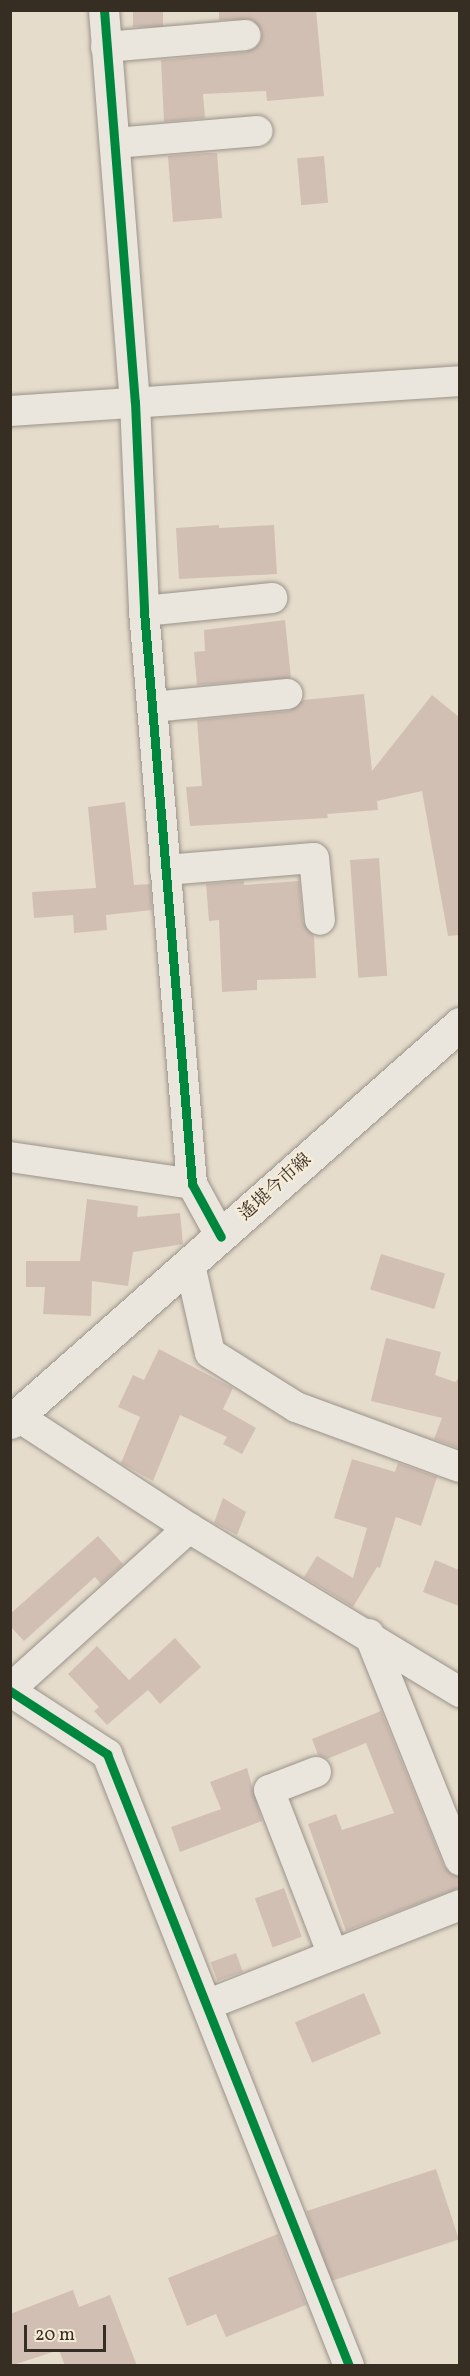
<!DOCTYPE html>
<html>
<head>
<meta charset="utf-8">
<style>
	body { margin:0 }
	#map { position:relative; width:470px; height:2376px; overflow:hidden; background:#e6dccc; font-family:Vollkorn,"Noto Serif JP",serif }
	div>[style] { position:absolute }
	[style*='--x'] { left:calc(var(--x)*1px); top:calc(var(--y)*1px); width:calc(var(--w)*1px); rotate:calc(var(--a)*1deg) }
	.building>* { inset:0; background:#d2bfb4; transform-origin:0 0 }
	.roads { filter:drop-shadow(0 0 2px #9a9389) drop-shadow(0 0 2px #9a9389) }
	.minor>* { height:30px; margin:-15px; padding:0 15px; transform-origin:15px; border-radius:15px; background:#eae6de }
	.secondary>* { height:33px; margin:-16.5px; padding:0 16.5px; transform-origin:16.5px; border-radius:16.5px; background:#eae6de }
	.cycleway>* { height:9px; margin:-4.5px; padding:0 4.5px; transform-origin:4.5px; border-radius:4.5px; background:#00873e }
	span { translate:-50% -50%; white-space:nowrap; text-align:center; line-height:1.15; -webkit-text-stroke:4.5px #f5ebd7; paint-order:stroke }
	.street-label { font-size:18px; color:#362d23 }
	.frame { position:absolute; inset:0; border:12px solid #362d23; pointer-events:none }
	.scale { position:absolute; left:24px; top:2325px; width:82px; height:27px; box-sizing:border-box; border:3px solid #362d23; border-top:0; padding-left:8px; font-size:18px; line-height:21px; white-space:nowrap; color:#362d23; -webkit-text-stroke:4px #f5ebd7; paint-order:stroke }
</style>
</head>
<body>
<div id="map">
	<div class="building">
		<i style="left:133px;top:10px;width:30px;height:17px"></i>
		<i style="clip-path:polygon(219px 10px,316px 10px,324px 96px,267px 101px,266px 91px,203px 94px,205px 118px,164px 122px,161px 60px,246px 52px,260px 43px,262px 33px,253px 20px,219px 20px)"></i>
		<i style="clip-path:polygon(207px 153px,217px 153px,222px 218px,173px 222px,168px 156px)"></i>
		<i style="left:324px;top:156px;width:47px;height:27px;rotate:85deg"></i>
		<i style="clip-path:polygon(219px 525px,219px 528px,274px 525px,277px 574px,179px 579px,176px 528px)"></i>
		<i style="clip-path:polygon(285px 620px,291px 678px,197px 685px,194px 652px,205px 651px,204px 630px)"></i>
		<i style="clip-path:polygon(364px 694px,372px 771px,432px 695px,459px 717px,459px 935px,448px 936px,422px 791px,377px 801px,378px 810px,327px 814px,328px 818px,190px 826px,186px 787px,202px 786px,197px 720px,289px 711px,303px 700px)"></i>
		<i style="clip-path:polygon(125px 802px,134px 885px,150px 884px,152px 910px,106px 915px,107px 930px,74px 933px,73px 915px,34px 918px,32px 892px,96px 888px,88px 807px)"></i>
		<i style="left:379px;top:858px;width:118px;height:29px;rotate:86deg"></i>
		<i style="clip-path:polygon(244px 881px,244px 885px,299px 881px,303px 922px,314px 936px,316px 978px,257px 980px,257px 990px,222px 992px,219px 920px,209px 921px,206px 884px)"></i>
		<i style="clip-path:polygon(87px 1199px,138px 1206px,137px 1217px,180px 1213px,183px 1244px,133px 1252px,128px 1286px,92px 1281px,91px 1316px,43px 1314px,45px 1287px,26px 1287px,26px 1261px,80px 1261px)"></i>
		<i style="left:381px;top:1254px;width:67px;height:37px;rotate:17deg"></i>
		<i style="clip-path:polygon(386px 1338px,441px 1352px,435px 1375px,455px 1382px,459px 1378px,459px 1448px,434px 1439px,442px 1418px,371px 1401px)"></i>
		<i style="clip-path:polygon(159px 1349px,233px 1388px,223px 1409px,256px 1428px,242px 1454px,223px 1444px,227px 1437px,180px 1415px,153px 1481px,121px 1463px,140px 1417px,118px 1407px,133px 1375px,144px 1380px)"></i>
		<i style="clip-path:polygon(352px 1459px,395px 1472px,398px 1463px,437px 1477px,421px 1526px,396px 1517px,380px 1568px,377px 1567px,353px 1607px,304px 1577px,317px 1556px,353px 1578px,367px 1528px,334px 1518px)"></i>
		<i style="clip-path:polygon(223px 1498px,246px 1512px,237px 1535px,214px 1523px)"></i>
		<i style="clip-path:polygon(98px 1536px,123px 1564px,101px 1584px,95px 1577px,24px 1641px,10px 1626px,10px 1614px)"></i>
		<i style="clip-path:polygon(435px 1560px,459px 1570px,459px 1606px,423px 1592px)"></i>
		<i style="clip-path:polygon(175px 1638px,201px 1667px,160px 1704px,148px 1690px,107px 1725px,94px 1711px,99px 1707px,68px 1674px,97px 1646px,129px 1680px)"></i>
		<i style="clip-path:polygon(381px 1711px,444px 1866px,459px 1877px,459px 1888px,346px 1931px,308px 1824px,336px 1814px,342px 1830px,394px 1813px,366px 1743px,327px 1759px,318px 1755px,312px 1739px)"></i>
		<i style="clip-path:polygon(247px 1768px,262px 1821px,180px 1852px,171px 1827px,221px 1809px,210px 1782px)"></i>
		<i style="left:284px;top:1888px;width:52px;height:31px;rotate:70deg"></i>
		<i style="left:236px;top:1953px;width:20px;height:27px;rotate:70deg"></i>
		<i style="left:364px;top:1993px;width:44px;height:75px;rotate:67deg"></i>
		<i style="left:436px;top:2169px;width:74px;height:136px;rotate:72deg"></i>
		<i style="clip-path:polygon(278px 2234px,306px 2305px,226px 2337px,216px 2314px,187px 2326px,168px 2278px)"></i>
		<i style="clip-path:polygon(73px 2290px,79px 2307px,110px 2295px,137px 2366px,65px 2366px,59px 2350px,10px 2366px,10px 2314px)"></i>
	</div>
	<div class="roads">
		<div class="minor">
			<i style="--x:104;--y:10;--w:393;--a:85.5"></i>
			<i style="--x:135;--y:402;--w:209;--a:87.5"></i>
			<i style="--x:144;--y:611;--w:575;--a:85.21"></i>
			<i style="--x:192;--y:1184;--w:60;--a:61.3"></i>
			<i style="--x:106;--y:47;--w:140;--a:-4.9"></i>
			<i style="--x:115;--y:143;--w:143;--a:-4.8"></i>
			<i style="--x:10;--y:411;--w:451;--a:-3.8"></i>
			<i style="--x:144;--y:611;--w:129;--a:-5.8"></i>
			<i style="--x:152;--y:707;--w:136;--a:-5.5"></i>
			<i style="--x:165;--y:870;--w:149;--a:-4.6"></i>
			<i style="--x:314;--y:858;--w:62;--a:84.5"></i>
			<i style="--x:10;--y:1157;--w:184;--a:8.4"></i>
			<i style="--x:190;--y:1265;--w:90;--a:77.2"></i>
			<i style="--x:210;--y:1353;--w:102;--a:32.1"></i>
			<i style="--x:296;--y:1407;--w:175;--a:20.1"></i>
			<i style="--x:17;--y:1416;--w:205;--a:33.1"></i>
			<i style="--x:189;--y:1528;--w:317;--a:31.2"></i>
			<i style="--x:369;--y:1634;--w:244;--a:68.1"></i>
			<i style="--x:10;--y:1689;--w:241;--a:-42"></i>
			<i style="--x:10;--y:1691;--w:116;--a:33"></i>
			<i style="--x:107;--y:1754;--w:658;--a:68.42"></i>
			<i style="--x:316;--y:1772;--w:50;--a:159"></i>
			<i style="--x:269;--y:1790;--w:177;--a:68.8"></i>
			<i style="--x:209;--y:2004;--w:270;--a:-21.5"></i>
		</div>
		<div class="secondary">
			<i style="--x:10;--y:1422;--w:601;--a:-41.49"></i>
		</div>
	</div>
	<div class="cycleway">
		<i style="--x:104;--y:10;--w:393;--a:85.5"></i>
		<i style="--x:135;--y:402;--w:209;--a:87.5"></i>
		<i style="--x:144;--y:611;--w:575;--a:85.21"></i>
		<i style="--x:192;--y:1184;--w:60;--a:61.3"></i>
		<i style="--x:10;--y:1691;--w:116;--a:33"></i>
		<i style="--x:107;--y:1754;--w:658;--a:68.42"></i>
	</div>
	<div class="street-label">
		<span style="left:276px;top:1188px;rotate:-42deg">遙堪今市線</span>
	</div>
	<div class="frame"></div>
	<div class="scale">20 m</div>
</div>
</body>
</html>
